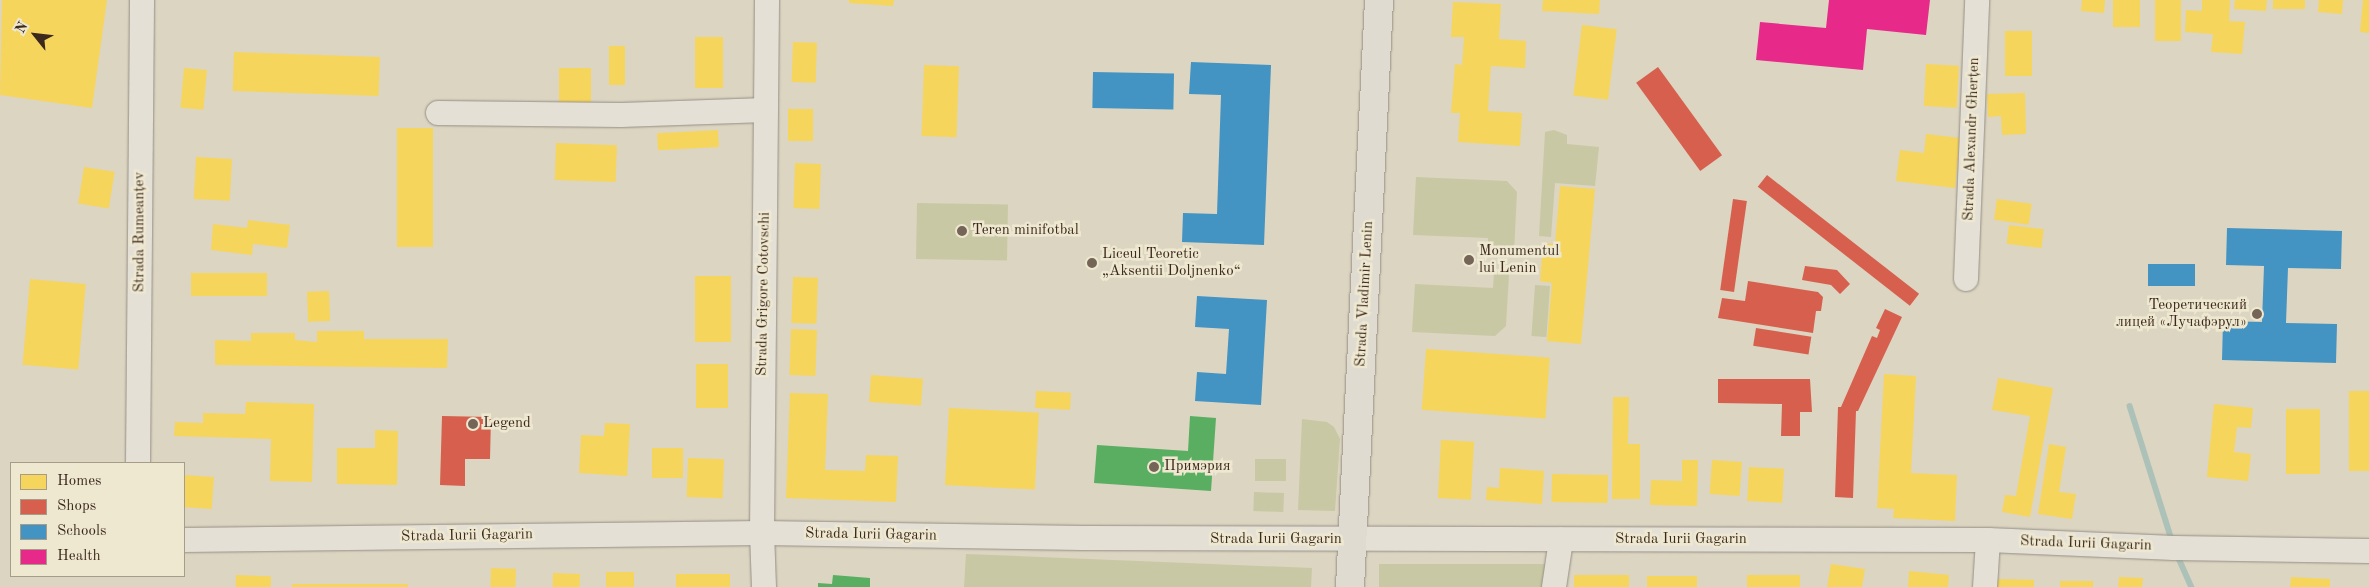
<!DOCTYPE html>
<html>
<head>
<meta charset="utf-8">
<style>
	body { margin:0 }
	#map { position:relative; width:2369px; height:587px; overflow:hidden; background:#dcd5c2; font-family:"Old Standard TT",serif }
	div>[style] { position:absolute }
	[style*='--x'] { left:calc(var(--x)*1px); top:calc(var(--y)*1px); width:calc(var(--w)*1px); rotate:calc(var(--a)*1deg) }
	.green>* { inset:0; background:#c9c8a4; transform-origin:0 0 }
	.homes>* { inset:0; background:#f6d55c; transform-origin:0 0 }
	.shops>* { inset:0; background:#d6604d; transform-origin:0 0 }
	.schools>* { inset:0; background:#4393c3; transform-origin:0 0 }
	.health>* { inset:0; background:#e7298a }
	.public>* { inset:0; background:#5aae61 }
	.stream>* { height:5.5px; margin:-2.75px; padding:0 2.75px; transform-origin:2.75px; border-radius:2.75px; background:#acc2b8 }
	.roads { filter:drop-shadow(0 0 1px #958f83) drop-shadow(0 0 1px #958f83) }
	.minor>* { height:24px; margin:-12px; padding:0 12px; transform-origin:12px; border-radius:12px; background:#e4e0d6 }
	.major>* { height:28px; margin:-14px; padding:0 14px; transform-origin:14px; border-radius:14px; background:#dfdbd0 }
	.dots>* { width:14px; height:14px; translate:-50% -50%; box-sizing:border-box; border:2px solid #efe8d0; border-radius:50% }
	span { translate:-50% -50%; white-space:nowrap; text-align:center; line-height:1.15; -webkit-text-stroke:5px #efe8d0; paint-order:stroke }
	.street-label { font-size:15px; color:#3c291d }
	.poi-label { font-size:15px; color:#3c291d }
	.left { translate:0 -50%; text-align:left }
	.right { translate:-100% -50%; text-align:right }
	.legend { position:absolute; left:10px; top:462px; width:175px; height:115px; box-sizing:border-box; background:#efe8d0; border:1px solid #a79c88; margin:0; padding:6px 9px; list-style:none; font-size:15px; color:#3c291d }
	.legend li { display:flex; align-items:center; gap:10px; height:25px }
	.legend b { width:25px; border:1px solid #a79c88 }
	.north { position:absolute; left:10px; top:10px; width:50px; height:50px; -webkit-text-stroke:4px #efe8d0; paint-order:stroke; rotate:299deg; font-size:14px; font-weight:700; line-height:20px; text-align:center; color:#3c291d }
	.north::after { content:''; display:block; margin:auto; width:18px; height:22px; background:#3c291d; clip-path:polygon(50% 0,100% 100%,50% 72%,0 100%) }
</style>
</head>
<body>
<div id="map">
	<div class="green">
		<i style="clip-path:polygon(1554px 130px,1567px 135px,1567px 144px,1599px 147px,1595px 186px,1555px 183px,1551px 237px,1539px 236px,1545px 132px)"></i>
		<i style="clip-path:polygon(1416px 177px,1507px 181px,1517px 192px,1514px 252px,1488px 251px,1488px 238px,1413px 235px)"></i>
		<i style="left:917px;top:203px;width:91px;height:56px;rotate:1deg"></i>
		<i style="clip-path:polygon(1494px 273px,1509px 274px,1506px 326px,1495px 336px,1412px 332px,1415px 284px,1493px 288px)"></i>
		<i style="left:1535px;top:285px;width:15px;height:51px;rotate:4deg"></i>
		<i style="clip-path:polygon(1302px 419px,1327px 422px,1334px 427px,1340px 439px,1335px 511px,1298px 510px)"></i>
		<i style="left:1255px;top:459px;width:31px;height:22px"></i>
		<i style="left:1254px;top:492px;width:30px;height:19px;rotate:2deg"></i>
		<i style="clip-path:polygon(966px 554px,1312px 568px,1311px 587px,964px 587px)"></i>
		<i style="left:1379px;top:564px;width:173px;height:23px"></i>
	</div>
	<div class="homes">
		<i style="clip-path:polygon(2px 0,107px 0,92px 108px,0 95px)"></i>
		<i style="clip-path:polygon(849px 0,894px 0,893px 6px,849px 3px)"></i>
		<i style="clip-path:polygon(1543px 0,1600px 0,1599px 14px,1542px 11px)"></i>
		<i style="clip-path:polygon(2082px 0,2105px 0,2104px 13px,2081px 11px)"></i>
		<i style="left:2113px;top:0;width:27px;height:27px"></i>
		<i style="left:2155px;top:0;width:26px;height:41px"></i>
		<i style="clip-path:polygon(2202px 0,2230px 0,2229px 21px,2245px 22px,2242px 54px,2211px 52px,2213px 34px,2185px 32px,2186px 10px,2202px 11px)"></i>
		<i style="clip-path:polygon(2235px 0,2267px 0,2266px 11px,2234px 9px)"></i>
		<i style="left:2273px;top:0;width:32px;height:9px"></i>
		<i style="clip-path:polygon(2319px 0,2343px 0,2342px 14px,2318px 12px)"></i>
		<i style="clip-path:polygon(2363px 0,2369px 0,2369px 33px,2360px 32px)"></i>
		<i style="clip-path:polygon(1453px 2px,1501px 4px,1499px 39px,1526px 41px,1525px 68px,1491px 66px,1488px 111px,1522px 113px,1520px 146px,1458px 142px,1460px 113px,1451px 113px,1455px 64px,1462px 65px,1464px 37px,1451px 37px)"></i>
		<i style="left:1582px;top:25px;width:35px;height:71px;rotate:7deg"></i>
		<i style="left:2005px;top:31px;width:27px;height:45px"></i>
		<i style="left:695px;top:37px;width:28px;height:51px"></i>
		<i style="left:793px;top:42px;width:24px;height:40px;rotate:2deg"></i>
		<i style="left:609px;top:46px;width:16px;height:39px"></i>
		<i style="left:234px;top:52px;width:146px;height:39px;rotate:2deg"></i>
		<i style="left:1926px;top:64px;width:33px;height:42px;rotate:3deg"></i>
		<i style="left:924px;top:65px;width:35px;height:71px;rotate:2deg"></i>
		<i style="left:184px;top:68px;width:23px;height:40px;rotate:5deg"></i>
		<i style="left:559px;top:68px;width:32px;height:37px"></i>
		<i style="clip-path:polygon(2025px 93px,2026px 134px,2002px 135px,2001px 116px,1988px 117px,1987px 94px)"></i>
		<i style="left:788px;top:109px;width:25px;height:32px"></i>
		<i style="left:397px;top:128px;width:36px;height:119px"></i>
		<i style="left:718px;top:130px;width:17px;height:61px;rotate:87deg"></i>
		<i style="clip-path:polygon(1926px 134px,1960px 138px,1955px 188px,1896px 181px,1900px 150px,1924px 153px)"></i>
		<i style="left:556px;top:143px;width:61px;height:37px;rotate:2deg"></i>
		<i style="left:196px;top:157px;width:36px;height:42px;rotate:3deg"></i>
		<i style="left:795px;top:163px;width:26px;height:45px;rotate:2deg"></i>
		<i style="left:84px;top:167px;width:31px;height:37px;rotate:9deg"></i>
		<i style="clip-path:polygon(1560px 186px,1595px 189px,1581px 344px,1547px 341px,1552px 283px,1540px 281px,1543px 243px,1555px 244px)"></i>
		<i style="left:1997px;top:199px;width:35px;height:21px;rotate:8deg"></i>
		<i style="clip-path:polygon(248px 220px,290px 225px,287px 248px,253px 244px,252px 255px,211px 250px,213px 224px,247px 228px)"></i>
		<i style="left:2009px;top:225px;width:35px;height:19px;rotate:7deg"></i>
		<i style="left:191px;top:273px;width:76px;height:23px"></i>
		<i style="left:695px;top:276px;width:36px;height:66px"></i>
		<i style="left:793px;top:277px;width:25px;height:46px;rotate:2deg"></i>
		<i style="left:30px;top:279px;width:56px;height:86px;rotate:5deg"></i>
		<i style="left:329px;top:291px;width:30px;height:22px;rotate:88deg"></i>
		<i style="left:791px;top:329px;width:26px;height:46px;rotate:2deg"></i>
		<i style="clip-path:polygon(317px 331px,364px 331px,364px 339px,448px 339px,447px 368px,215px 365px,215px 340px,251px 341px,251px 333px,295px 333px,295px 340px,317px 342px)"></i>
		<i style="left:1426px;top:349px;width:124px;height:61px;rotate:4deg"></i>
		<i style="left:696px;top:364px;width:32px;height:44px"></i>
		<i style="clip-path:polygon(1884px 374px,1916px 376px,1911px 473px,1957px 475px,1955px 521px,1893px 518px,1894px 509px,1877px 508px)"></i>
		<i style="left:871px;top:375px;width:52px;height:27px;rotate:4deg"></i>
		<i style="clip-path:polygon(1998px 378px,2053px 388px,2030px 517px,2002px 512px,2005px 495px,2016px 496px,2030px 416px,1992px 410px)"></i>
		<i style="left:1036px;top:391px;width:35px;height:17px;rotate:3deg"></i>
		<i style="left:2349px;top:391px;width:20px;height:80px"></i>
		<i style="clip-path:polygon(790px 393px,828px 394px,825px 470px,865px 471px,866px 455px,898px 456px,896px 502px,786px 498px)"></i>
		<i style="clip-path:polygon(1613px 397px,1629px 397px,1628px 444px,1640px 444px,1640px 499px,1612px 499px)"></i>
		<i style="clip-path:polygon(246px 402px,314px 404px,312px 482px,270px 481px,271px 439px,174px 436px,175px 422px,203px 423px,203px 413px,245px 414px)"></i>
		<i style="clip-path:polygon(2214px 404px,2253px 408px,2251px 428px,2237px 427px,2234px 452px,2251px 454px,2248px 481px,2207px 477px)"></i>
		<i style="left:949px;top:408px;width:90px;height:77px;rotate:3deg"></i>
		<i style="left:2286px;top:409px;width:34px;height:65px"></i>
		<i style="clip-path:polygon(605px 423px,630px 424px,627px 476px,579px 473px,581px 435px,604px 436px)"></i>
		<i style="clip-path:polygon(375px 430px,398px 431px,397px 485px,337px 484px,337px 448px,375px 448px)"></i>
		<i style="left:1441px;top:440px;width:33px;height:58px;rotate:3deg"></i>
		<i style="clip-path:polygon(2049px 444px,2066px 447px,2059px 492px,2076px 494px,2072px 519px,2038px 514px)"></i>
		<i style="left:652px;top:448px;width:31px;height:30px"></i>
		<i style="left:688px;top:458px;width:36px;height:39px;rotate:2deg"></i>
		<i style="clip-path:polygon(1682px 460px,1698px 460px,1697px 506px,1650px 505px,1651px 480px,1682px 481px)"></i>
		<i style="left:1712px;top:460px;width:30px;height:34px;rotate:4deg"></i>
		<i style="left:1749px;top:467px;width:35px;height:34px;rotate:3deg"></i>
		<i style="clip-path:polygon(1500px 468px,1544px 471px,1542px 504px,1486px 500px,1487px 487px,1499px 488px)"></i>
		<i style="left:1552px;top:474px;width:56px;height:28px;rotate:1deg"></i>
		<i style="left:184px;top:475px;width:30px;height:32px;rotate:4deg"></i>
		<i style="clip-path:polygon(1831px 564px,1865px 569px,1862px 587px,1827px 587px)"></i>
		<i style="left:491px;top:568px;width:25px;height:19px;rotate:2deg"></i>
		<i style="clip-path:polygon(1909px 571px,1949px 575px,1948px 587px,1908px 587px)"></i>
		<i style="left:606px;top:572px;width:28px;height:15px"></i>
		<i style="left:553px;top:573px;width:27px;height:14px;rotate:2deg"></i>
		<i style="left:676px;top:574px;width:54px;height:13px"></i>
		<i style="left:236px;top:575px;width:35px;height:12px;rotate:2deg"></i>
		<i style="left:1574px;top:575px;width:55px;height:12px"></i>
		<i style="left:1747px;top:575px;width:53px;height:12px"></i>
		<i style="left:1647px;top:576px;width:50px;height:11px"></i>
		<i style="clip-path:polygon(2119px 577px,2143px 578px,2142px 587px,2118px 587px)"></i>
		<i style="clip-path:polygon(2291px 577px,2330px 579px,2330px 587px,2290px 587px)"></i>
		<i style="left:1995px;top:579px;width:39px;height:8px;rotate:1deg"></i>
		<i style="left:2060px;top:581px;width:33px;height:6px"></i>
		<i style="left:292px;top:584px;width:116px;height:3px"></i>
	</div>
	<div class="shops">
		<i style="left:1658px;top:67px;width:109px;height:27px;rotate:54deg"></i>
		<i style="left:1767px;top:175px;width:193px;height:15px;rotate:38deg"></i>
		<i style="left:1733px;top:199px;width:14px;height:92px;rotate:8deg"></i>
		<i style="clip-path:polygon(1805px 266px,1837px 270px,1850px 284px,1840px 294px,1831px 285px,1802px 280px)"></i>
		<i style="clip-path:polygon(1748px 281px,1818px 292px,1823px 297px,1821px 311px,1816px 311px,1813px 333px,1718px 318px,1722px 298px,1745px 301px)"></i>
		<i style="clip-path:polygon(1885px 309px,1902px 317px,1858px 411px,1856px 411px,1853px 498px,1835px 497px,1838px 407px,1841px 407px,1872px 336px,1877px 338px,1880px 330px,1876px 328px)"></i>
		<i style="left:1756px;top:328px;width:56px;height:18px;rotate:9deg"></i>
		<i style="clip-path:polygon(1718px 379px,1810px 379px,1812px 412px,1800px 412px,1800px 436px,1781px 436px,1782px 404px,1718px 403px)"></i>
		<i style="clip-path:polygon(442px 416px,491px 417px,490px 459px,465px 459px,465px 486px,440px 485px)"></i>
	</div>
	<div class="schools">
		<i style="clip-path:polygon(1191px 62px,1271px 65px,1264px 245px,1182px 242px,1183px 213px,1217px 214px,1221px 95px,1189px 94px)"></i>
		<i style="left:1093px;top:72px;width:81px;height:36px;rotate:1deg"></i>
		<i style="clip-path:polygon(2227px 228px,2342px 231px,2341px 269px,2288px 268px,2286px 323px,2337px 324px,2336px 363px,2222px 360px,2223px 321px,2262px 322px,2264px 266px,2226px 265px)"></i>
		<i style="left:2148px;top:264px;width:47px;height:22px"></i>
		<i style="clip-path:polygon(1197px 296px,1267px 300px,1261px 405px,1195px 401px,1197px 372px,1226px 374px,1229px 329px,1195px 327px)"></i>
	</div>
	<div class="health">
		<i style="clip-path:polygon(1829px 0,1930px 0,1926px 35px,1867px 29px,1863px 70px,1756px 60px,1760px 22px,1826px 28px)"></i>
	</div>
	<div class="public">
		<i style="clip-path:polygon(1190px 416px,1216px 418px,1211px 491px,1094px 483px,1097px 445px,1188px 451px)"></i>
		<i style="clip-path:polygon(833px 575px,870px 578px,870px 587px,818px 587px,818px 583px,832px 584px)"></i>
	</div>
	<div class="stream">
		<i style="--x:2130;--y:406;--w:144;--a:72.6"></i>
		<i style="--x:2177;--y:554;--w:36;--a:66"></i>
	</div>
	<div class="roads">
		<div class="minor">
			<i style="--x:438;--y:113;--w:183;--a:0.6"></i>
			<i style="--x:621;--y:115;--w:145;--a:-2"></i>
			<i style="--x:1966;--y:279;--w:279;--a:-87.7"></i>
			<i style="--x:138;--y:463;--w:463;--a:-89.5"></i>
			<i style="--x:184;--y:540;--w:578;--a:-0.69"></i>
			<i style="--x:762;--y:533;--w:320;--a:0.9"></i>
			<i style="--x:1082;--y:538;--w:906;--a:0.13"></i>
			<i style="--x:1988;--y:540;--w:186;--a:2.5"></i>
			<i style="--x:2174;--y:548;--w:195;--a:0.9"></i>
			<i style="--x:764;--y:587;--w:54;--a:-92.1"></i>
			<i style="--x:762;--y:533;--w:533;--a:-89.46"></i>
			<i style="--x:1554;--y:587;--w:48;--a:-81.5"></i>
			<i style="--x:1985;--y:587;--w:47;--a:-86.3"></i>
		</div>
		<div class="major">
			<i style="--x:1350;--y:587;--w:588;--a:-87.17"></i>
		</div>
	</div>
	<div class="dots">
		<i style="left:962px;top:231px;background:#746557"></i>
		<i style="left:1469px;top:260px;background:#746557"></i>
		<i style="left:1092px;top:263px;background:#746557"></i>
		<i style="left:2257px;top:314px;background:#746557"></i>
		<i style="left:473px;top:424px;background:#746557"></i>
		<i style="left:1154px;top:467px;background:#746557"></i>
	</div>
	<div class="street-label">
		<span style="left:1972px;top:139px;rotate:-88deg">Strada Alexandr Gherțen</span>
		<span style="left:140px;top:232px;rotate:-90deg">Strada Rumeanțev</span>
		<span style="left:764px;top:294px;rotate:-89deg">Strada Grigore Cotovschi</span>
		<span style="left:1365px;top:294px;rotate:-87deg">Strada Vladimir Lenin</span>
		<span style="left:871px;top:535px;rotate:1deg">Strada Iurii Gagarin</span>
		<span style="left:467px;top:536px;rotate:-1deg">Strada Iurii Gagarin</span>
		<span style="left:1276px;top:540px">Strada Iurii Gagarin</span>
		<span style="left:1681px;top:540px">Strada Iurii Gagarin</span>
		<span style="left:2086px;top:544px;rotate:2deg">Strada Iurii Gagarin</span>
	</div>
	<div class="poi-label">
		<span class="left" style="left:972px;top:231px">Teren minifotbal</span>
		<span class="left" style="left:1479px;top:260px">Monumentul<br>lui Lenin</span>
		<span class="left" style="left:1102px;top:263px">Liceul Teoretic<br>„Aksentii Doljnenko“</span>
		<span class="right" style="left:2247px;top:314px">Теоретический<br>лицей «Лучафэрул»</span>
		<span class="left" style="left:483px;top:424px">Legend</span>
		<span class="left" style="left:1164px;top:467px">Примэрия</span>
	</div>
	<ul class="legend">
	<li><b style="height:14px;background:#f6d55c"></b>Homes</li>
	<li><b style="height:14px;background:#d6604d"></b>Shops</li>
	<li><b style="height:14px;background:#4393c3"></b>Schools</li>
	<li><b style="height:14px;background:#e7298a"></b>Health</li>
	</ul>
	<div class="north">N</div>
</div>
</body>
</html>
